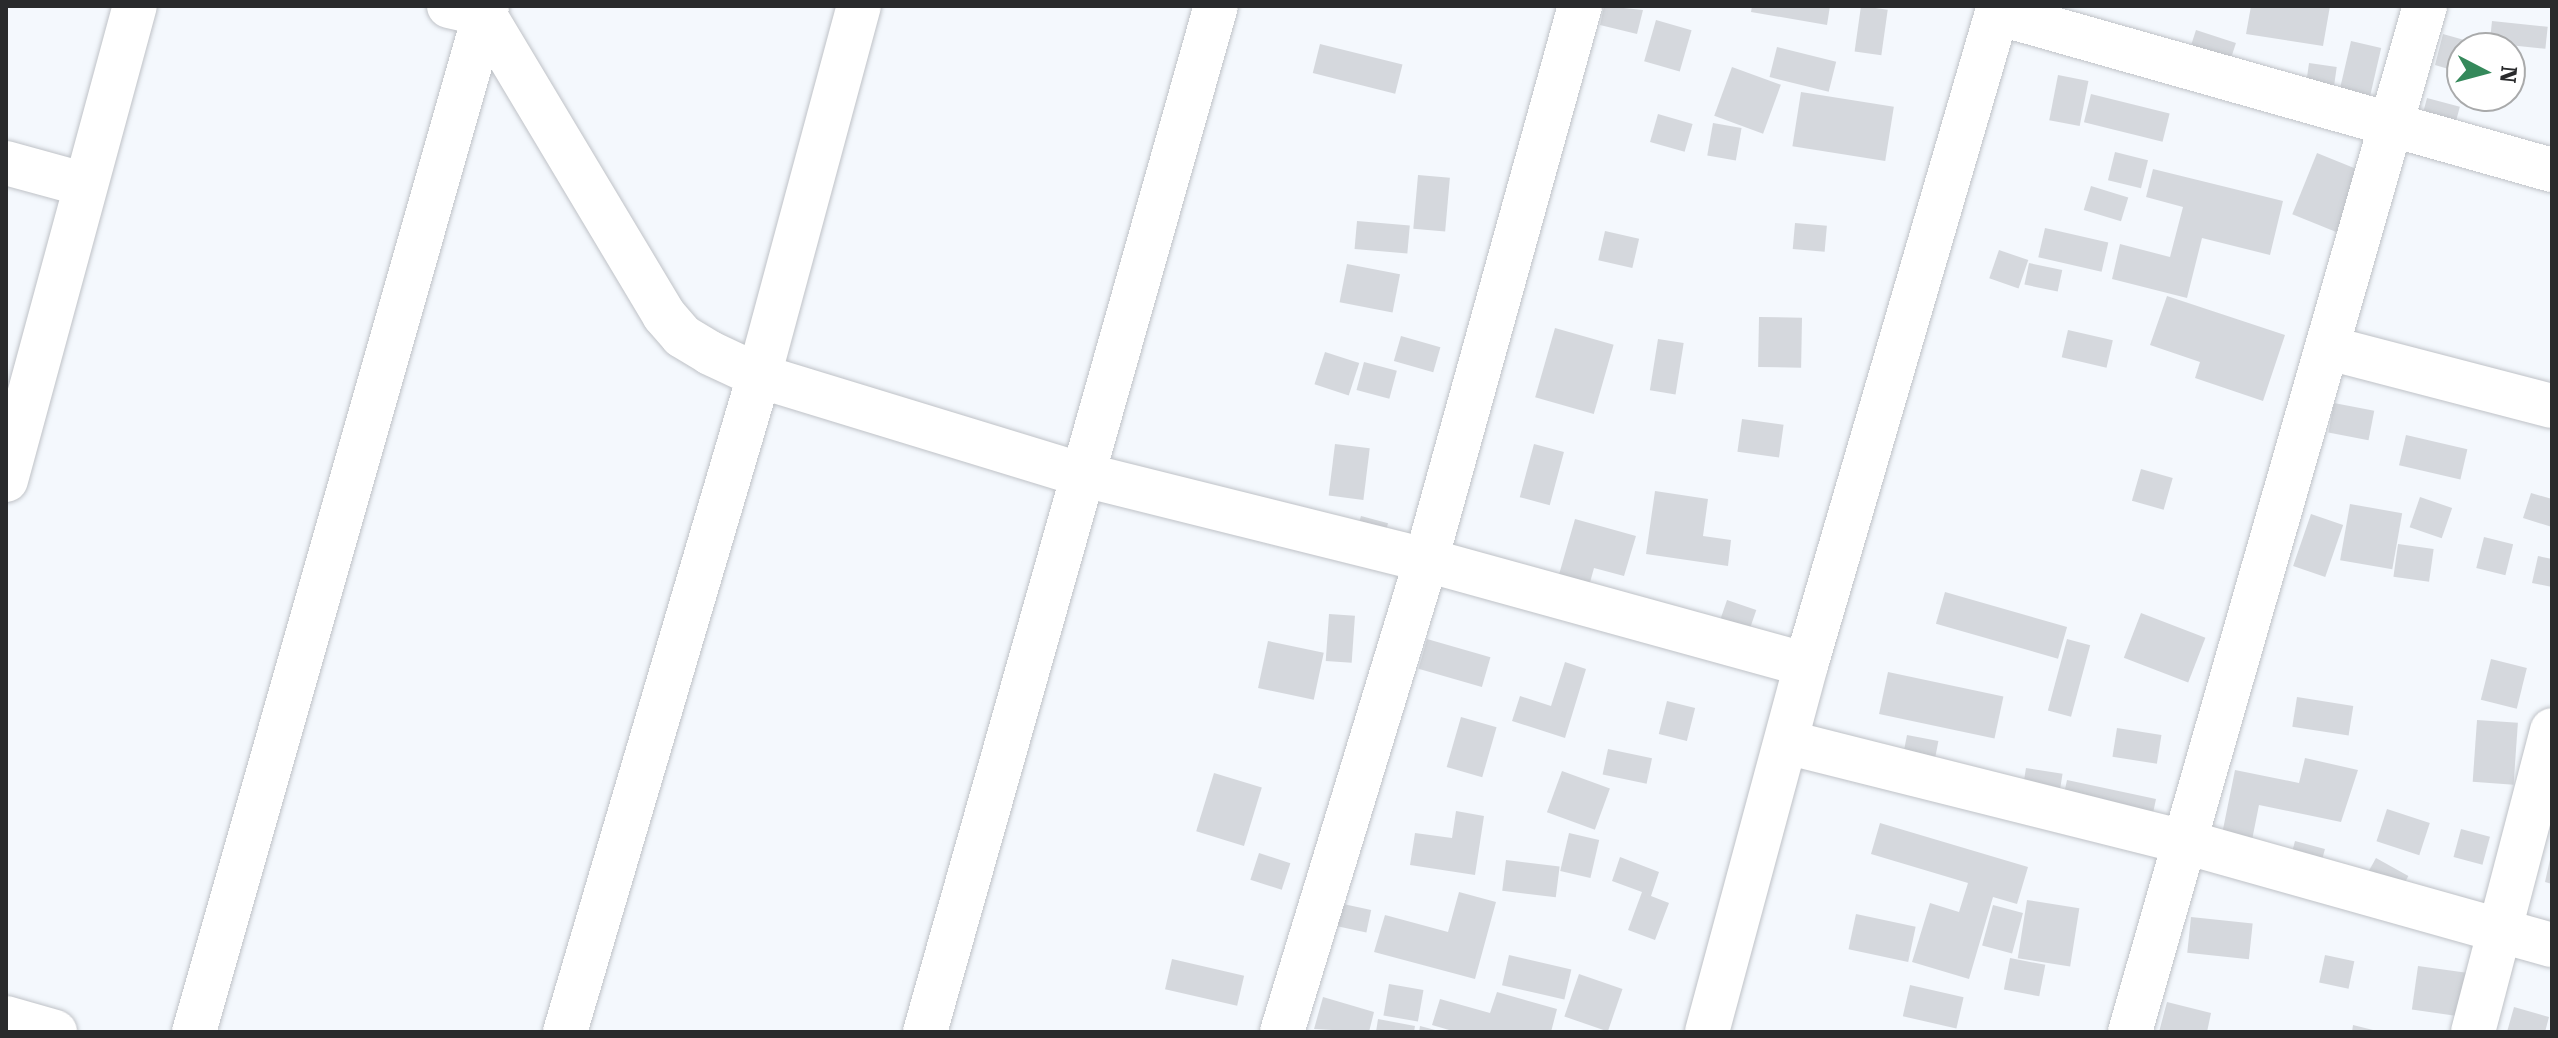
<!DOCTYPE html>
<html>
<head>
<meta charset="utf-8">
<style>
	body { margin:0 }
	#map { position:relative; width:2558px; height:1038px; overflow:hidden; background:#f4f8fd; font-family:"Roboto Serif",serif }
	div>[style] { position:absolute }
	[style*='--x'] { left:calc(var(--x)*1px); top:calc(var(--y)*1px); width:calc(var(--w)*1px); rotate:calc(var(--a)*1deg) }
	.building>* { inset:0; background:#d5d8dd; transform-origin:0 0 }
	.roads { filter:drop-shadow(0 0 2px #bfc2c7) drop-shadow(0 0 2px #bfc2c7) }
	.minor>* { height:44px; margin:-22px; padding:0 22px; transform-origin:22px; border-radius:22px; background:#fff }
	span { translate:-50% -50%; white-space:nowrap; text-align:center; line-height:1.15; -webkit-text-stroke:6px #fff; paint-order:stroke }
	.frame { position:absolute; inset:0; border:8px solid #292a2c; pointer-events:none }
	.north { position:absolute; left:2446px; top:32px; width:80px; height:80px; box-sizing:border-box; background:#fff; border:2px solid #a9aaab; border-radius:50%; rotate:96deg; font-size:22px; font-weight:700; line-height:32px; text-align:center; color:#292a2c }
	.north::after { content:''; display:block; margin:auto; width:28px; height:36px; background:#35895b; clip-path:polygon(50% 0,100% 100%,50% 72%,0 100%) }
</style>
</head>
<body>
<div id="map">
	<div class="building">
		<i style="clip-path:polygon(1604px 6px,1643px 10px,1637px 34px,1600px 25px)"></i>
		<i style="clip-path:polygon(1752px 6px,1830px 6px,1827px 25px,1751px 12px)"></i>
		<i style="left:1861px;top:6px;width:27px;height:46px;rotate:8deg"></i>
		<i style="clip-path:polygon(2251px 6px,2330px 6px,2323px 46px,2246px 34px)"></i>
		<i style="left:1656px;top:20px;width:37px;height:43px;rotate:16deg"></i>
		<i style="left:2492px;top:21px;width:56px;height:22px;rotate:6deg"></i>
		<i style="left:2196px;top:30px;width:42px;height:35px;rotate:18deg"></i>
		<i style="clip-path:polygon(2443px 34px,2489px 47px,2489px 48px,2462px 48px,2462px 73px,2435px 65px)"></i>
		<i style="left:2351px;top:41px;width:31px;height:64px;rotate:13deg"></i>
		<i style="left:1320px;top:44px;width:85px;height:30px;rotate:14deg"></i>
		<i style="left:1777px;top:47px;width:61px;height:31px;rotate:14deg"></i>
		<i style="left:2309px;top:63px;width:28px;height:36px;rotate:8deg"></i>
		<i style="left:1732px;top:67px;width:52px;height:52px;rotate:20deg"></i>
		<i style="left:2058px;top:75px;width:31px;height:46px;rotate:11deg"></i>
		<i style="left:1801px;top:92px;width:94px;height:55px;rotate:9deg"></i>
		<i style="left:2091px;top:94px;width:81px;height:29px;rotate:14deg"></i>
		<i style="left:2427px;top:98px;width:34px;height:58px;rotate:15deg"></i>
		<i style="left:1658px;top:114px;width:36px;height:29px;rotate:16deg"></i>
		<i style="left:1713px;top:123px;width:29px;height:33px;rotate:10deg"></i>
		<i style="left:2115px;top:152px;width:34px;height:29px;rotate:14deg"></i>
		<i style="left:2317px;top:153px;width:48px;height:66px;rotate:22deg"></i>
		<i style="clip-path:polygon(2153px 169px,2283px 201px,2270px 255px,2202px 238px,2187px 298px,2112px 279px,2120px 244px,2170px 257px,2183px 207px,2146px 197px)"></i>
		<i style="left:1418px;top:175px;width:32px;height:54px;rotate:5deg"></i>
		<i style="left:2091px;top:186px;width:39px;height:25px;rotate:17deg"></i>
		<i style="left:1357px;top:221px;width:53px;height:28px;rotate:5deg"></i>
		<i style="left:1795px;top:223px;width:32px;height:26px;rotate:5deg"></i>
		<i style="left:2045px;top:228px;width:65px;height:30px;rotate:13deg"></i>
		<i style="left:1605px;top:231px;width:35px;height:30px;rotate:13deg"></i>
		<i style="left:1999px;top:250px;width:31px;height:30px;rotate:19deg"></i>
		<i style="left:2029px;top:263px;width:34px;height:22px;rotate:12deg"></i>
		<i style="left:1347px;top:264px;width:54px;height:39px;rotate:11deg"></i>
		<i style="clip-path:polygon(2167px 296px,2285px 335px,2263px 401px,2195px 378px,2200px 362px,2150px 345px)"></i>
		<i style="left:1759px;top:317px;width:43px;height:50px;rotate:1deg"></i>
		<i style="left:1555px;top:328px;width:61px;height:72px;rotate:16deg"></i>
		<i style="left:2068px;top:330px;width:46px;height:28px;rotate:13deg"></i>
		<i style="left:1401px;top:336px;width:41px;height:26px;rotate:16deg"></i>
		<i style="left:1658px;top:339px;width:26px;height:52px;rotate:9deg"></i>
		<i style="left:1325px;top:352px;width:36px;height:34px;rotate:18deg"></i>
		<i style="left:1364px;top:362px;width:34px;height:29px;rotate:15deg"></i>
		<i style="left:2334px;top:403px;width:41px;height:30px;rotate:11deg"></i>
		<i style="left:1742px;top:419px;width:42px;height:33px;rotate:8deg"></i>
		<i style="left:2406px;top:435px;width:63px;height:31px;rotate:13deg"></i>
		<i style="left:1335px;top:444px;width:35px;height:52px;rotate:7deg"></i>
		<i style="left:1534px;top:444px;width:31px;height:55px;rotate:15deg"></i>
		<i style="left:2141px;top:469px;width:33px;height:33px;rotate:16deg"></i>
		<i style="clip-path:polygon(1655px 491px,1708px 499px,1703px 536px,1731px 540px,1728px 566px,1646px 554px)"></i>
		<i style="clip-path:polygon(2531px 493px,2552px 499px,2552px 527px,2523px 518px)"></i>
		<i style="left:2420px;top:497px;width:34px;height:32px;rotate:19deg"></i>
		<i style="left:2350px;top:504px;width:53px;height:57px;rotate:10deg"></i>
		<i style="left:2311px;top:514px;width:34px;height:55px;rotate:19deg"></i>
		<i style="left:1361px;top:516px;width:28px;height:25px;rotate:15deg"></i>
		<i style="clip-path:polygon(1575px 519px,1636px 536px,1624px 576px,1594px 568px,1583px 608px,1552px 599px)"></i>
		<i style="left:2484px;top:537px;width:30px;height:32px;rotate:14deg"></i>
		<i style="left:2398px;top:544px;width:36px;height:33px;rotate:8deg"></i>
		<i style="clip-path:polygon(2538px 556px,2552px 559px,2552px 587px,2532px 583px)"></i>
		<i style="left:1945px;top:592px;width:127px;height:33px;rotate:16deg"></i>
		<i style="left:1727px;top:600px;width:31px;height:57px;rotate:19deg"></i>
		<i style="left:2141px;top:613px;width:69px;height:48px;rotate:21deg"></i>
		<i style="left:1329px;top:614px;width:26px;height:47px;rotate:4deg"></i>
		<i style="left:1427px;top:639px;width:66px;height:31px;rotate:16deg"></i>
		<i style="left:2067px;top:639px;width:24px;height:74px;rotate:15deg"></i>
		<i style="left:1268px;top:641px;width:57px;height:48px;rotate:12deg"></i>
		<i style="left:2491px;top:659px;width:37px;height:42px;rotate:14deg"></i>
		<i style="clip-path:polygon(1565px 662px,1586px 669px,1565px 738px,1512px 721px,1520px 696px,1551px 706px)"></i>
		<i style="left:1888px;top:672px;width:118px;height:43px;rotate:12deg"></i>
		<i style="left:2297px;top:697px;width:57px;height:30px;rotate:9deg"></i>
		<i style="left:1667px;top:701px;width:29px;height:34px;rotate:14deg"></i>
		<i style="left:1461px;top:717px;width:37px;height:52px;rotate:16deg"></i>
		<i style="left:2477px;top:720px;width:41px;height:62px;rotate:4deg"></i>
		<i style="left:2117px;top:728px;width:45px;height:29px;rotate:9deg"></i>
		<i style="left:1907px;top:735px;width:32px;height:30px;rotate:11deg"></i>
		<i style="left:1608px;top:749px;width:45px;height:26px;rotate:12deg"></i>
		<i style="clip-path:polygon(2305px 758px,2358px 770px,2341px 822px,2259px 805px,2248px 860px,2218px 854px,2235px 770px,2299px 783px)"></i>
		<i style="left:2026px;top:768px;width:37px;height:30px;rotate:9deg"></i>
		<i style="left:1562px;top:771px;width:51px;height:44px;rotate:20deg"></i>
		<i style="left:1214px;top:773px;width:50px;height:61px;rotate:17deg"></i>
		<i style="left:2067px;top:780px;width:91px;height:29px;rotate:12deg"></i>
		<i style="left:2387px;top:809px;width:45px;height:34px;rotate:18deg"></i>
		<i style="clip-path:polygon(1456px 811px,1484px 816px,1475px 875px,1410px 865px,1415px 833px,1452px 838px)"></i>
		<i style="clip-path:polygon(1880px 823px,2028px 867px,2017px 904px,1993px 897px,1969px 979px,1912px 962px,1930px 903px,1959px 912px,1968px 883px,1871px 854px)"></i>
		<i style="left:2461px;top:829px;width:30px;height:29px;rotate:15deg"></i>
		<i style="left:1569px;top:833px;width:31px;height:39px;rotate:13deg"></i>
		<i style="left:2295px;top:841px;width:31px;height:32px;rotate:15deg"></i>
		<i style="left:1259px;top:853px;width:33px;height:28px;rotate:18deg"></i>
		<i style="clip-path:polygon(2551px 855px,2552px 855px,2552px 884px,2545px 882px)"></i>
		<i style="clip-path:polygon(1620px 857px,1659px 872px,1651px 896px,1669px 903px,1655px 940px,1628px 930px,1642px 892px,1612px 881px)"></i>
		<i style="left:2376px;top:858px;width:37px;height:34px;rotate:29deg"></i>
		<i style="left:1506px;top:860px;width:54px;height:31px;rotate:7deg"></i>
		<i style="clip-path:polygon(1459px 892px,1496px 902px,1475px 979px,1374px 952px,1385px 915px,1448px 932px)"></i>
		<i style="left:2027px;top:900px;width:53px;height:59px;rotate:9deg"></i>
		<i style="left:1334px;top:902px;width:38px;height:23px;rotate:12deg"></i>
		<i style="left:1993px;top:905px;width:31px;height:42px;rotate:15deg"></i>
		<i style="left:1856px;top:914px;width:61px;height:36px;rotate:12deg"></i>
		<i style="left:2191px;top:917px;width:62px;height:36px;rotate:6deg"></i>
		<i style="left:1509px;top:955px;width:64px;height:31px;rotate:13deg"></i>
		<i style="left:2325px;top:955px;width:30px;height:28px;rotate:12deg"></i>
		<i style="left:2010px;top:958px;width:36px;height:32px;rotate:11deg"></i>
		<i style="left:1172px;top:959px;width:74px;height:31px;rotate:13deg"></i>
		<i style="left:2418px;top:966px;width:49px;height:44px;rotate:8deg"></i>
		<i style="left:1579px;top:974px;width:46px;height:45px;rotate:19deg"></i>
		<i style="left:1389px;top:984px;width:35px;height:32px;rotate:10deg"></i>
		<i style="left:1910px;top:985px;width:55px;height:32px;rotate:13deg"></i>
		<i style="clip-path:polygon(1497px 992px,1557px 1009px,1551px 1032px,1456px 1032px,1432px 1025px,1440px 999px,1490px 1013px)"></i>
		<i style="clip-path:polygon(1323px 997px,1374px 1012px,1369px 1032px,1314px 1029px)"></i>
		<i style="clip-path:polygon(2167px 1002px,2211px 1013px,2207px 1032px,2159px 1032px)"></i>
		<i style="clip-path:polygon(2514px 1007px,2549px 1017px,2545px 1032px,2507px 1032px)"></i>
		<i style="clip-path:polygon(1378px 1019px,1415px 1026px,1414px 1032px,1376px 1032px)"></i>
		<i style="clip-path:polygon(2353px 1025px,2377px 1031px,2376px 1032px,2352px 1032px)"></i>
		<i style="clip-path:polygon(1420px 1026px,1439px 1031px,1439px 1032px,1419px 1032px)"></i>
	</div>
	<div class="roads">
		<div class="minor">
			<i style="--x:449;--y:6;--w:36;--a:13"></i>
			<i style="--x:484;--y:14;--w:351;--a:59.1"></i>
			<i style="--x:664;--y:315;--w:28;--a:49"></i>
			<i style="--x:682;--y:336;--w:33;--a:31"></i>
			<i style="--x:710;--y:353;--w:54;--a:25.1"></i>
			<i style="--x:759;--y:376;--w:336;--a:17"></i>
			<i style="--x:1080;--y:474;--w:357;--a:14"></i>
			<i style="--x:1426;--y:560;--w:394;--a:15.4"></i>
			<i style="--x:1997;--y:13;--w:577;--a:15.8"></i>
			<i style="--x:6;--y:163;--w:80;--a:15.3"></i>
			<i style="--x:2329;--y:348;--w:230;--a:14.6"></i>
			<i style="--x:6;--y:480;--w:491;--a:-74.8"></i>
			<i style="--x:1786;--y:742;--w:411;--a:14.1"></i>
			<i style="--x:2185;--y:842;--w:381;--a:15.7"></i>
			<i style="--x:6;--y:1018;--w:51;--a:15.9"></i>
			<i style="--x:194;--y:1032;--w:1067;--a:-74.06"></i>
			<i style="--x:565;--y:1032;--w:684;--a:-73.53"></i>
			<i style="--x:759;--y:376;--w:383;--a:-74.9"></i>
			<i style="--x:925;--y:1032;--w:1066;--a:-74.17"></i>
			<i style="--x:1282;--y:1032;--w:493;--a:-73"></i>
			<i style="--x:1426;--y:560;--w:575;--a:-74.47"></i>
			<i style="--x:1707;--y:1032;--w:380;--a:-74.9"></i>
			<i style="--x:1806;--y:665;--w:687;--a:-73.68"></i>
			<i style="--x:2130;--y:1032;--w:1068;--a:-73.96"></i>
			<i style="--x:2473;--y:1032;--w:312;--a:-75.3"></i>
		</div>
	</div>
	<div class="frame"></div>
	<div class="north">N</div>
</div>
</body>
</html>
